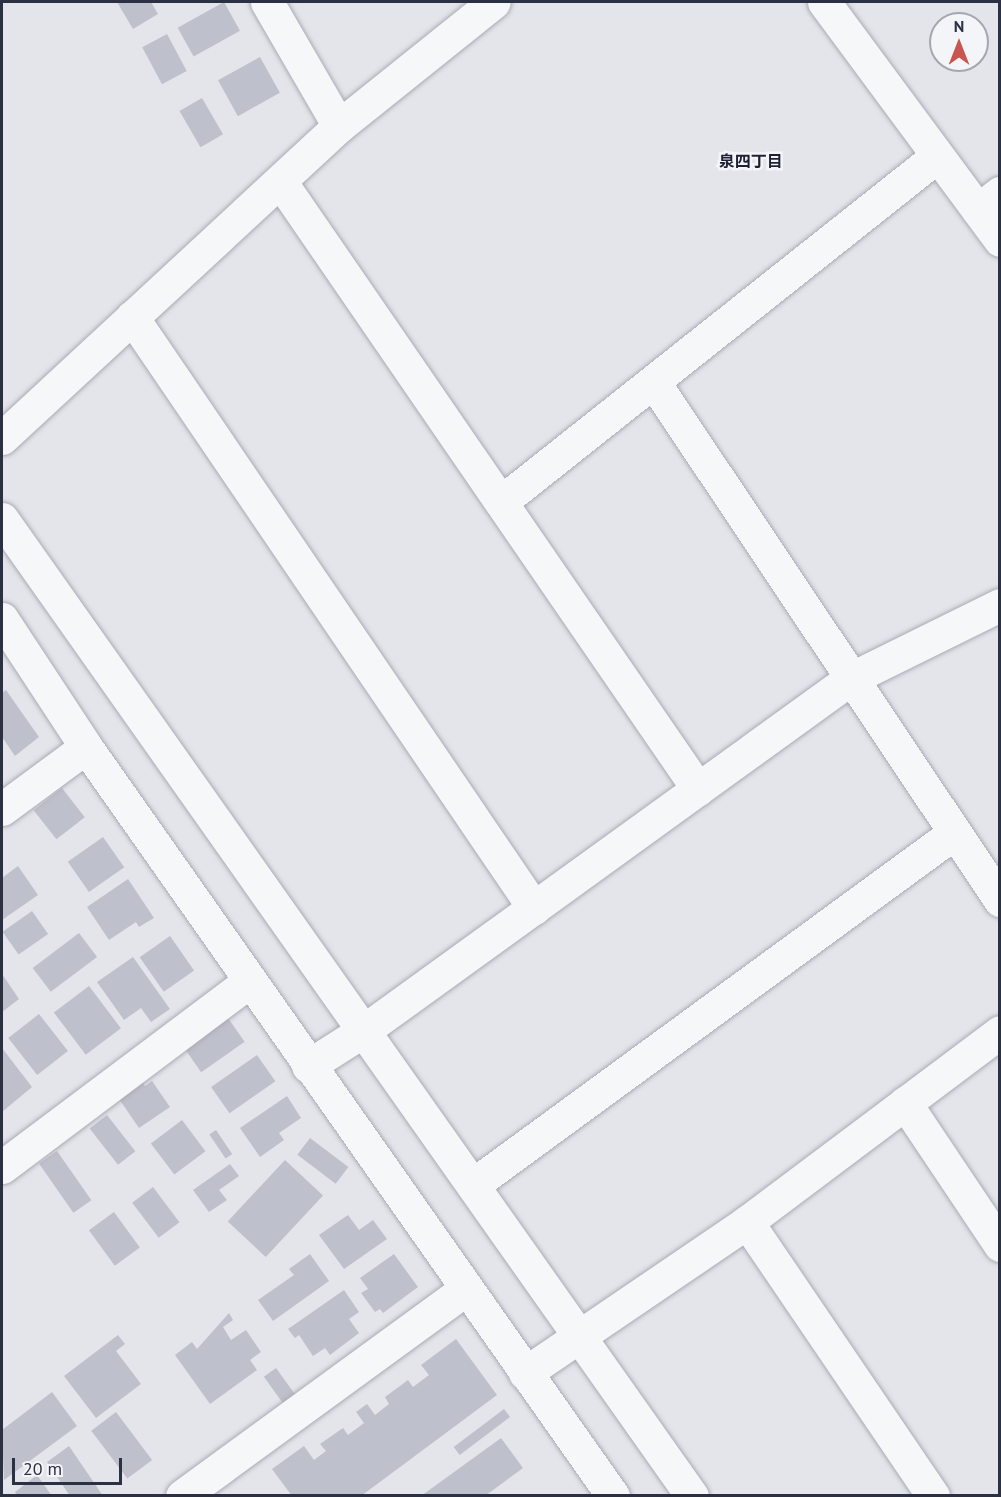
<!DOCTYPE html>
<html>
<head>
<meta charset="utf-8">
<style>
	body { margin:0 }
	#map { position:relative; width:1001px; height:1497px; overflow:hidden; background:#e4e5eb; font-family:"PT Sans","Noto Sans JP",sans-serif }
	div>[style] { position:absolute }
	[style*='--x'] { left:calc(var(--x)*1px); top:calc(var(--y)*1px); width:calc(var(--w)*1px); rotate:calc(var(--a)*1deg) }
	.building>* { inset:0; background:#bec0cb; transform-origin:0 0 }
	.roads { filter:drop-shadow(0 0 2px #a9abb5) drop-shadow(0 0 2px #a9abb5) }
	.minor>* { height:33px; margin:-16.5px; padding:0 16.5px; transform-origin:16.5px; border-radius:16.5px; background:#f6f7f9 }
	.tertiary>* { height:33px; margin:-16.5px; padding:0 16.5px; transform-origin:16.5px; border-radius:16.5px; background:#f6f7f9 }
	span { translate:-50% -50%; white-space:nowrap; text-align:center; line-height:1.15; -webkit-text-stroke:5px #f4f5f8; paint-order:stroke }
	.neighbourhood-label { font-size:16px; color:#1e2134; font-weight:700 }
	.frame { position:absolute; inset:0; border:3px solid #2c3043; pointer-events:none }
	.north { position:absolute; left:929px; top:12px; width:60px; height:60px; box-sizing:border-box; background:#f4f5f8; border:2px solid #a4a6b0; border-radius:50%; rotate:0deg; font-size:16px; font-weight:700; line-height:24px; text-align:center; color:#2c3043 }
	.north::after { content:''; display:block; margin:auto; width:21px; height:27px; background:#c95550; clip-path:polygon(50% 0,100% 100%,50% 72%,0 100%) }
	.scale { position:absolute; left:12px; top:1458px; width:110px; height:27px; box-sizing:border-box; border:3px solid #2c3043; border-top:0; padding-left:8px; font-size:18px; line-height:21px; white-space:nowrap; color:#2c3043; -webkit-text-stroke:4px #f4f5f8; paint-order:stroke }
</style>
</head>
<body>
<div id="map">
	<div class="building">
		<i style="clip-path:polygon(117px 2px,151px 2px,158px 14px,133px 29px)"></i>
		<i style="left:224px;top:2px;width:33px;height:53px;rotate:61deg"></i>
		<i style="left:167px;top:34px;width:42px;height:28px;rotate:62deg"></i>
		<i style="left:260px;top:57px;width:41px;height:48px;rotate:61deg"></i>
		<i style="left:202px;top:98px;width:42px;height:26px;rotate:60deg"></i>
		<i style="clip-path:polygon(6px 690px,39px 737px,15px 756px,2px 737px,2px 693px)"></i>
		<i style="left:62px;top:788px;width:37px;height:36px;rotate:52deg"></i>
		<i style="left:103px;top:837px;width:37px;height:43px;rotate:55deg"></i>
		<i style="clip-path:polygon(18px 866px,38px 895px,2px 920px,2px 878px)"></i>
		<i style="clip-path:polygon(128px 879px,154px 918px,139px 927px,136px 922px,109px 940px,87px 907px)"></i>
		<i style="left:32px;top:911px;width:28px;height:36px;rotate:55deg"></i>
		<i style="left:79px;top:933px;width:30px;height:58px;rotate:53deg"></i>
		<i style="left:170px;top:936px;width:42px;height:37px;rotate:55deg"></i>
		<i style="clip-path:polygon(133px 957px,170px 1009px,151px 1022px,141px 1008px,124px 1020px,97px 982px)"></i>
		<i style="clip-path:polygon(2px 974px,19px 999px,2px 1012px)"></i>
		<i style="left:89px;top:986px;width:53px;height:44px;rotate:53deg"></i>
		<i style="left:39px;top:1014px;width:47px;height:39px;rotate:52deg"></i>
		<i style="left:228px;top:1018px;width:29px;height:53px;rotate:55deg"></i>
		<i style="clip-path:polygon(2px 1048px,32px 1087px,2px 1112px)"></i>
		<i style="left:257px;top:1055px;width:32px;height:56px;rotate:55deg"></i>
		<i style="clip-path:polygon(141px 1080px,145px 1086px,152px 1081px,170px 1107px,139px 1128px,117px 1096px)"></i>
		<i style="clip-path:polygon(287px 1096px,301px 1118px,279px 1133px,284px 1140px,260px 1157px,240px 1128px)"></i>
		<i style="left:107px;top:1115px;width:46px;height:22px;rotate:52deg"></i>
		<i style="left:182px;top:1120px;width:39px;height:39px;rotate:53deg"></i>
		<i style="left:216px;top:1130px;width:29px;height:8px;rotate:56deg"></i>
		<i style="left:310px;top:1138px;width:48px;height:21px;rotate:37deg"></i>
		<i style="left:57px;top:1151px;width:60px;height:22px;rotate:55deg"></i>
		<i style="left:285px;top:1160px;width:52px;height:84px;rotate:43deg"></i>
		<i style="clip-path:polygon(230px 1164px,239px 1176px,219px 1190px,227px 1200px,209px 1212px,193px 1190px)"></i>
		<i style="left:153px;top:1187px;width:44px;height:26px;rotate:53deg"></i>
		<i style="left:114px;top:1212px;width:44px;height:31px;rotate:54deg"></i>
		<i style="clip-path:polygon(348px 1215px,359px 1230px,373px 1220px,387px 1239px,344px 1269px,319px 1235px)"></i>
		<i style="clip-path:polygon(310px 1254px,329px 1281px,273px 1321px,258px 1300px,294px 1275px,289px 1269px)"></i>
		<i style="clip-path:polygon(394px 1254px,418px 1287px,383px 1313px,380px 1309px,375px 1312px,361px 1293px,368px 1289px,360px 1278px)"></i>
		<i style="clip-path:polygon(344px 1290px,359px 1312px,349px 1319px,359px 1333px,330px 1355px,325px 1348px,313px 1356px,299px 1335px,295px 1338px,288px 1329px)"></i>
		<i style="clip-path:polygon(229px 1313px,233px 1320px,223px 1327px,231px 1340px,246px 1330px,261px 1352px,250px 1360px,257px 1370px,210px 1404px,175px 1355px,192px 1342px,197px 1349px)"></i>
		<i style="clip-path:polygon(118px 1335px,125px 1344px,116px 1351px,141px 1384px,96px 1418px,64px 1376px)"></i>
		<i style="clip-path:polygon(456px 1339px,497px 1395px,361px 1496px,292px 1496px,272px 1469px,304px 1446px,314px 1460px,326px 1451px,320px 1444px,343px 1428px,348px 1435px,364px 1423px,356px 1412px,367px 1404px,375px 1415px,389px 1404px,385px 1397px,408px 1380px,413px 1387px,429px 1375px,421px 1365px)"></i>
		<i style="left:276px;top:1368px;width:32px;height:15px;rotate:54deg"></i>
		<i style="clip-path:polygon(52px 1392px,77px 1426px,4px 1480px,2px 1430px)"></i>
		<i style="left:504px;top:1409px;width:10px;height:63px;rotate:53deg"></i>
		<i style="left:116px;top:1412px;width:60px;height:31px;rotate:53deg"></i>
		<i style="clip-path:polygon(501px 1438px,523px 1468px,485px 1496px,421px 1496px)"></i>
		<i style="clip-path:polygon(69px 1446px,103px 1496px,70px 1496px,47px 1462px)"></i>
		<i style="clip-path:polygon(37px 1475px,52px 1496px,17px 1496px,15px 1492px)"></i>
	</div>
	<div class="roads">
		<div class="minor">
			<i style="--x:267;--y:2;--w:143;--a:59.9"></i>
			<i style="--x:824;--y:2;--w:296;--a:53.5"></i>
			<i style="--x:280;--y:181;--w:738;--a:55.49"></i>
			<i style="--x:978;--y:210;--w:28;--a:-38"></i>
			<i style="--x:132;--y:317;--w:715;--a:55.78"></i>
			<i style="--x:655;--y:384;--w:621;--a:56.23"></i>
			<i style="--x:501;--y:502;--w:555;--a:-38.42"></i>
			<i style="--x:2;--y:519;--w:1196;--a:54.77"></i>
			<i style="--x:2;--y:809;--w:104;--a:-36.4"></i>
			<i style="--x:308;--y:1066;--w:69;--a:-32.5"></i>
			<i style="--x:366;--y:1029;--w:597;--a:-35.87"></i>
			<i style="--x:850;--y:679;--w:167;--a:-26.3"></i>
			<i style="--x:905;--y:1103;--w:171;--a:56.2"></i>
			<i style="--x:2;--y:1167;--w:310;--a:-36.9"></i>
			<i style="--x:474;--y:1184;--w:595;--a:-36.18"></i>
			<i style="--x:747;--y:1222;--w:331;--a:55.8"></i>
			<i style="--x:525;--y:1373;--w:268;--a:-34.2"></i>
			<i style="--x:747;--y:1222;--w:316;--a:-36.9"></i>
			<i style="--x:182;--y:1496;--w:349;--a:-36.1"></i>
		</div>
		<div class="tertiary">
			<i style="--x:2;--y:438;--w:459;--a:-42.8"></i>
			<i style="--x:339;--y:126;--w:198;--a:-38.7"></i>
			<i style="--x:2;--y:619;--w:153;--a:56.7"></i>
			<i style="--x:86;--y:747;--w:916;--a:54.87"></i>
		</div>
	</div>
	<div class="neighbourhood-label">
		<span style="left:751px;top:161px">泉四丁目</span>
	</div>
	<div class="frame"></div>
	<div class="north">N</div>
	<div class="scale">20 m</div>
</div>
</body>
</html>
